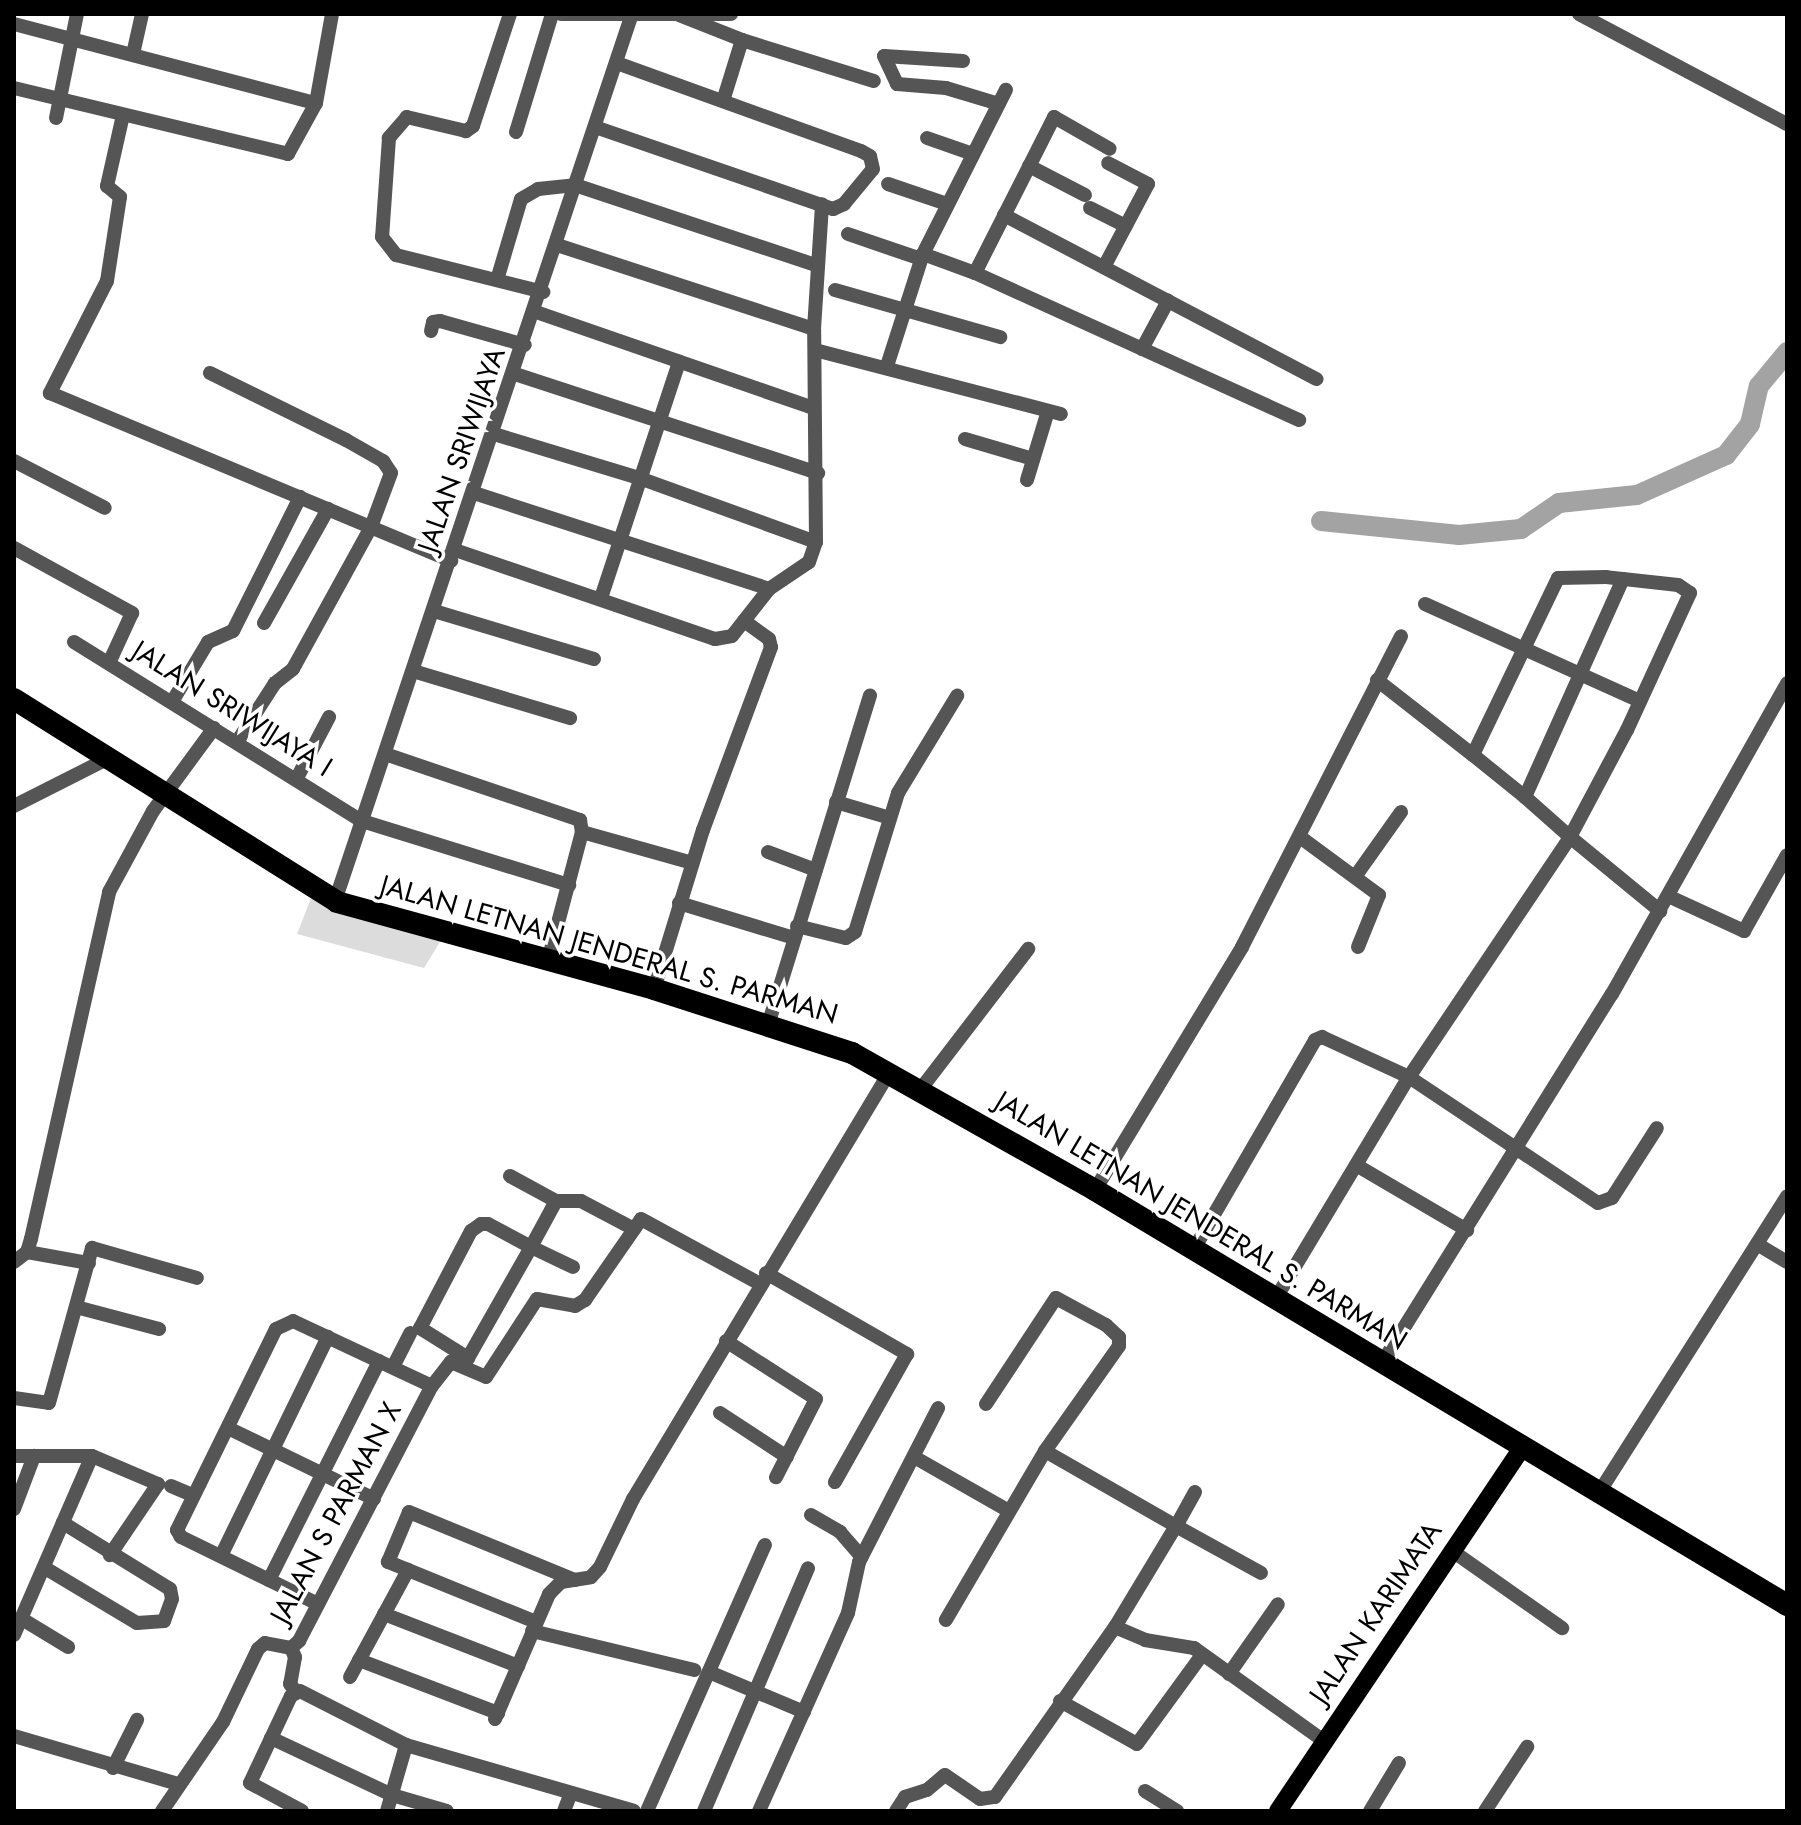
<!DOCTYPE html>
<html>
<head>
<meta charset="utf-8">
<style>
	body { margin:0 }
	#map { position:relative; width:1801px; height:1825px; overflow:hidden; background:#fff; font-family:Jost,sans-serif }
	div>[style] { position:absolute }
	[style*='--x'] { left:calc(var(--x)*1px); top:calc(var(--y)*1px); width:calc(var(--w)*1px); rotate:calc(var(--a)*1deg) }
	.green>* { inset:0; background:#dcdcdc }
	.river>* { height:20px; margin:-10px; padding:0 10px; transform-origin:10px; border-radius:10px; background:#a3a3a3 }
	.minor>* { height:14px; margin:-7px; padding:0 7px; transform-origin:7px; border-radius:7px; background:#555 }
	.major>* { height:18px; margin:-9px; padding:0 9px; transform-origin:9px; border-radius:9px; background:#000 }
	.highway>* { height:22px; margin:-11px; padding:0 11px; transform-origin:11px; border-radius:11px; background:#000 }
	span { translate:-50% -50%; white-space:nowrap; text-align:center; line-height:1.15; -webkit-text-stroke:7px #fff; paint-order:stroke }
	.street-label { font-size:28px; color:#000 }
	.frame { position:absolute; inset:0; border:16px solid #000; pointer-events:none }
</style>
</head>
<body>
<div id="map">
	<div class="green">
		<i style="clip-path:polygon(315px 888px,446px 932px,424px 968px,297px 934px)"></i>
	</div>
	<div class="river">
		<i style="--x:1321;--y:521;--w:139;--a:5.8"></i>
		<i style="--x:1459;--y:535;--w:62;--a:-5.5"></i>
		<i style="--x:1521;--y:529;--w:46;--a:-34.4"></i>
		<i style="--x:1559;--y:503;--w:78;--a:-5.9"></i>
		<i style="--x:1637;--y:495;--w:98;--a:-24.2"></i>
		<i style="--x:1726;--y:455;--w:39;--a:-52"></i>
		<i style="--x:1750;--y:424;--w:39;--a:-77"></i>
		<i style="--x:1759;--y:386;--w:44;--a:-50.5"></i>
	</div>
	<div class="minor">
		<i style="--x:510;--y:14;--w:118;--a:108.3"></i>
		<i style="--x:473;--y:126;--w:9;--a:144"></i>
		<i style="--x:466;--y:131;--w:61;--a:-166.7"></i>
		<i style="--x:407;--y:117;--w:28;--a:131"></i>
		<i style="--x:389;--y:138;--w:99;--a:94"></i>
		<i style="--x:382;--y:237;--w:23;--a:52"></i>
		<i style="--x:396;--y:255;--w:152;--a:14.1"></i>
		<i style="--x:561;--y:14;--w:170;--a:0"></i>
		<i style="--x:1579;--y:14;--w:235;--a:27.9"></i>
		<i style="--x:679;--y:15;--w:68;--a:21.6"></i>
		<i style="--x:14;--y:24;--w:312;--a:14.7"></i>
		<i style="--x:133;--y:54;--w:41;--a:-77.3"></i>
		<i style="--x:963;--y:61;--w:79;--a:-176.4"></i>
		<i style="--x:884;--y:56;--w:31;--a:65"></i>
		<i style="--x:897;--y:84;--w:49;--a:4.7"></i>
		<i style="--x:946;--y:88;--w:55;--a:16.8"></i>
		<i style="--x:14;--y:88;--w:282;--a:13.5"></i>
		<i style="--x:288;--y:154;--w:58;--a:-61.2"></i>
		<i style="--x:316;--y:103;--w:90;--a:-79.8"></i>
		<i style="--x:723;--y:101;--w:64;--a:-72.7"></i>
		<i style="--x:742;--y:40;--w:138;--a:17.3"></i>
		<i style="--x:123;--y:115;--w:73;--a:102.7"></i>
		<i style="--x:107;--y:186;--w:17;--a:40"></i>
		<i style="--x:120;--y:197;--w:85;--a:98.8"></i>
		<i style="--x:107;--y:281;--w:126;--a:117"></i>
		<i style="--x:50;--y:393;--w:435;--a:22.7"></i>
		<i style="--x:56;--y:118;--w:106;--a:-78.6"></i>
		<i style="--x:595;--y:127;--w:252;--a:19"></i>
		<i style="--x:833;--y:209;--w:12;--a:-24"></i>
		<i style="--x:844;--y:204;--w:45;--a:-50.4"></i>
		<i style="--x:873;--y:169;--w:13;--a:-103"></i>
		<i style="--x:870;--y:156;--w:10;--a:-151"></i>
		<i style="--x:861;--y:151;--w:260;--a:-160.2"></i>
		<i style="--x:516;--y:132;--w:123;--a:-73"></i>
		<i style="--x:927;--y:138;--w:49;--a:19.2"></i>
		<i style="--x:1029;--y:166;--w:63;--a:27.4"></i>
		<i style="--x:888;--y:184;--w:62;--a:18.7"></i>
		<i style="--x:1090;--y:208;--w:40;--a:26.6"></i>
		<i style="--x:1004;--y:215;--w:353;--a:27.7"></i>
		<i style="--x:848;--y:234;--w:77;--a:18.9"></i>
		<i style="--x:557;--y:245;--w:270;--a:18.1"></i>
		<i style="--x:923;--y:254;--w:55;--a:20.1"></i>
		<i style="--x:975;--y:273;--w:175;--a:-63.1"></i>
		<i style="--x:1054;--y:117;--w:64;--a:29.7"></i>
		<i style="--x:1104;--y:267;--w:94;--a:-62.1"></i>
		<i style="--x:1148;--y:184;--w:45;--a:-152.3"></i>
		<i style="--x:975;--y:273;--w:356;--a:24.4"></i>
		<i style="--x:497;--y:280;--w:84;--a:-73.5"></i>
		<i style="--x:521;--y:199;--w:20;--a:-30"></i>
		<i style="--x:538;--y:189;--w:37;--a:-6"></i>
		<i style="--x:575;--y:185;--w:254;--a:18.4"></i>
		<i style="--x:835;--y:290;--w:172;--a:15.9"></i>
		<i style="--x:536;--y:312;--w:294;--a:19.1"></i>
		<i style="--x:431;--y:331;--w:9;--a:-77"></i>
		<i style="--x:433;--y:322;--w:7;--a:-8"></i>
		<i style="--x:440;--y:321;--w:88;--a:15.8"></i>
		<i style="--x:1142;--y:349;--w:55;--a:-61.6"></i>
		<i style="--x:815;--y:350;--w:254;--a:14.6"></i>
		<i style="--x:887;--y:366;--w:118;--a:-72.2"></i>
		<i style="--x:923;--y:254;--w:184;--a:-63.2"></i>
		<i style="--x:210;--y:373;--w:152;--a:26.2"></i>
		<i style="--x:346;--y:440;--w:43;--a:29.6"></i>
		<i style="--x:383;--y:461;--w:14;--a:56"></i>
		<i style="--x:391;--y:473;--w:58;--a:110.3"></i>
		<i style="--x:371;--y:527;--w:162;--a:118.8"></i>
		<i style="--x:293;--y:669;--w:23;--a:142"></i>
		<i style="--x:275;--y:683;--w:70;--a:122.8"></i>
		<i style="--x:515;--y:374;--w:319;--a:18.1"></i>
		<i style="--x:494;--y:434;--w:155;--a:16.9"></i>
		<i style="--x:642;--y:479;--w:185;--a:19.9"></i>
		<i style="--x:965;--y:439;--w:71;--a:16.4"></i>
		<i style="--x:14;--y:461;--w:102;--a:27.3"></i>
		<i style="--x:1027;--y:480;--w:72;--a:-73.1"></i>
		<i style="--x:474;--y:493;--w:310;--a:18"></i>
		<i style="--x:14;--y:548;--w:135;--a:28.8"></i>
		<i style="--x:132;--y:613;--w:55;--a:114.7"></i>
		<i style="--x:455;--y:550;--w:275;--a:18.9"></i>
		<i style="--x:715;--y:639;--w:17;--a:-10"></i>
		<i style="--x:732;--y:636;--w:60;--a:-51.8"></i>
		<i style="--x:769;--y:589;--w:48;--a:-34"></i>
		<i style="--x:809;--y:562;--w:21;--a:-71"></i>
		<i style="--x:816;--y:542;--w:213;--a:-90.5"></i>
		<i style="--x:814;--y:329;--w:125;--a:-86.3"></i>
		<i style="--x:601;--y:598;--w:249;--a:-71.7"></i>
		<i style="--x:1425;--y:604;--w:236;--a:24.3"></i>
		<i style="--x:434;--y:611;--w:167;--a:16.7"></i>
		<i style="--x:264;--y:623;--w:131;--a:-60.7"></i>
		<i style="--x:74;--y:642;--w:339;--a:31.9"></i>
		<i style="--x:362;--y:821;--w:217;--a:17.2"></i>
		<i style="--x:413;--y:671;--w:164;--a:16.7"></i>
		<i style="--x:1377;--y:680;--w:122;--a:38"></i>
		<i style="--x:172;--y:702;--w:70;--a:-59"></i>
		<i style="--x:208;--y:642;--w:27;--a:-24"></i>
		<i style="--x:233;--y:631;--w:150;--a:-63.4"></i>
		<i style="--x:385;--y:754;--w:206;--a:18.7"></i>
		<i style="--x:580;--y:820;--w:12;--a:81"></i>
		<i style="--x:582;--y:832;--w:133;--a:104.8"></i>
		<i style="--x:297;--y:778;--w:69;--a:-62.3"></i>
		<i style="--x:1525;--y:797;--w:239;--a:-65.8"></i>
		<i style="--x:836;--y:802;--w:56;--a:16.5"></i>
		<i style="--x:14;--y:806;--w:104;--a:-26.8"></i>
		<i style="--x:582;--y:832;--w:114;--a:15.7"></i>
		<i style="--x:1300;--y:837;--w:98;--a:36.3"></i>
		<i style="--x:1379;--y:895;--w:56;--a:112"></i>
		<i style="--x:768;--y:852;--w:51;--a:20.6"></i>
		<i style="--x:1357;--y:874;--w:76;--a:-54.6"></i>
		<i style="--x:1668;--y:896;--w:84;--a:24.7"></i>
		<i style="--x:1744;--y:931;--w:87;--a:-60.5"></i>
		<i style="--x:335;--y:901;--w:935;--a:-71.49"></i>
		<i style="--x:679;--y:903;--w:120;--a:16.9"></i>
		<i style="--x:797;--y:926;--w:50;--a:13.8"></i>
		<i style="--x:846;--y:938;--w:11;--a:-34"></i>
		<i style="--x:855;--y:932;--w:145;--a:-72.8"></i>
		<i style="--x:898;--y:793;--w:114;--a:-58.7"></i>
		<i style="--x:654;--y:989;--w:166;--a:-72.9"></i>
		<i style="--x:703;--y:830;--w:195;--a:-69.6"></i>
		<i style="--x:771;--y:647;--w:8;--a:-104"></i>
		<i style="--x:769;--y:639;--w:31;--a:-144"></i>
		<i style="--x:768;--y:1025;--w:345;--a:-72.8"></i>
		<i style="--x:920;--y:1090;--w:178;--a:-52.5"></i>
		<i style="--x:1356;--y:1165;--w:129;--a:30.4"></i>
		<i style="--x:510;--y:1176;--w:52;--a:28.5"></i>
		<i style="--x:1095;--y:1190;--w:284;--a:-58.8"></i>
		<i style="--x:1242;--y:947;--w:349;--a:-62.9"></i>
		<i style="--x:1757;--y:1244;--w:35;--a:31"></i>
		<i style="--x:1194;--y:1249;--w:241;--a:-59.9"></i>
		<i style="--x:1315;--y:1040;--w:8;--a:-23"></i>
		<i style="--x:1322;--y:1037;--w:96;--a:24.7"></i>
		<i style="--x:1409;--y:1077;--w:227;--a:33.7"></i>
		<i style="--x:1598;--y:1203;--w:15;--a:-20"></i>
		<i style="--x:1612;--y:1198;--w:83;--a:-57.3"></i>
		<i style="--x:27;--y:1252;--w:63;--a:10.1"></i>
		<i style="--x:14;--y:1262;--w:16;--a:-38"></i>
		<i style="--x:27;--y:1252;--w:14;--a:-73"></i>
		<i style="--x:31;--y:1239;--w:356;--a:-77.3"></i>
		<i style="--x:109;--y:892;--w:92;--a:-61.5"></i>
		<i style="--x:153;--y:811;--w:103;--a:-53.7"></i>
		<i style="--x:573;--y:1267;--w:47;--a:-154.5"></i>
		<i style="--x:531;--y:1247;--w:49;--a:-151.9"></i>
		<i style="--x:488;--y:1224;--w:7;--a:180"></i>
		<i style="--x:481;--y:1224;--w:12;--a:145"></i>
		<i style="--x:471;--y:1231;--w:110;--a:117.7"></i>
		<i style="--x:420;--y:1328;--w:57;--a:32"></i>
		<i style="--x:468;--y:1358;--w:128;--a:-60.4"></i>
		<i style="--x:531;--y:1247;--w:52;--a:-61.5"></i>
		<i style="--x:556;--y:1201;--w:25;--a:0"></i>
		<i style="--x:581;--y:1201;--w:60;--a:27.8"></i>
		<i style="--x:766;--y:1273;--w:163;--a:29.9"></i>
		<i style="--x:907;--y:1354;--w:147;--a:119.4"></i>
		<i style="--x:1276;--y:1298;--w:258;--a:-59"></i>
		<i style="--x:1409;--y:1077;--w:289;--a:-56.1"></i>
		<i style="--x:1570;--y:837;--w:121;--a:-62"></i>
		<i style="--x:1627;--y:730;--w:151;--a:-65.3"></i>
		<i style="--x:1690;--y:593;--w:14;--a:-146"></i>
		<i style="--x:1678;--y:585;--w:72;--a:-173.7"></i>
		<i style="--x:1606;--y:577;--w:48;--a:178.8"></i>
		<i style="--x:1558;--y:578;--w:196;--a:115.7"></i>
		<i style="--x:1473;--y:755;--w:67;--a:38.9"></i>
		<i style="--x:1525;--y:797;--w:60;--a:41.6"></i>
		<i style="--x:1570;--y:837;--w:117;--a:39.4"></i>
		<i style="--x:76;--y:1307;--w:86;--a:14.8"></i>
		<i style="--x:726;--y:1341;--w:107;--a:32.8"></i>
		<i style="--x:816;--y:1399;--w:88;--a:117.1"></i>
		<i style="--x:1382;--y:1363;--w:435;--a:-58.1"></i>
		<i style="--x:1612;--y:994;--w:357;--a:-60.6"></i>
		<i style="--x:393;--y:1367;--w:38;--a:-63"></i>
		<i style="--x:14;--y:1398;--w:35;--a:8"></i>
		<i style="--x:49;--y:1403;--w:161;--a:-74.5"></i>
		<i style="--x:92;--y:1248;--w:109;--a:15.9"></i>
		<i style="--x:986;--y:1404;--w:127;--a:-56.6"></i>
		<i style="--x:1056;--y:1298;--w:57;--a:28.4"></i>
		<i style="--x:1106;--y:1325;--w:18;--a:43"></i>
		<i style="--x:1119;--y:1337;--w:9;--a:90"></i>
		<i style="--x:1119;--y:1346;--w:128;--a:125.2"></i>
		<i style="--x:720;--y:1413;--w:80;--a:33.3"></i>
		<i style="--x:230;--y:1429;--w:160;--a:25.9"></i>
		<i style="--x:14;--y:1456;--w:78;--a:0"></i>
		<i style="--x:92;--y:1456;--w:72;--a:23"></i>
		<i style="--x:158;--y:1484;--w:86;--a:124.1"></i>
		<i style="--x:914;--y:1457;--w:109;--a:29.6"></i>
		<i style="--x:171;--y:1486;--w:23;--a:23"></i>
		<i style="--x:1600;--y:1491;--w:349;--a:-57.6"></i>
		<i style="--x:1195;--y:1492;--w:39;--a:119"></i>
		<i style="--x:1176;--y:1526;--w:97;--a:28.9"></i>
		<i style="--x:14;--y:1509;--w:57;--a:-69.3"></i>
		<i style="--x:811;--y:1515;--w:34;--a:30"></i>
		<i style="--x:840;--y:1532;--w:33;--a:49"></i>
		<i style="--x:1451;--y:1550;--w:136;--a:35.1"></i>
		<i style="--x:221;--y:1556;--w:244;--a:-64"></i>
		<i style="--x:45;--y:1568;--w:107;--a:30.9"></i>
		<i style="--x:137;--y:1623;--w:27;--a:-4"></i>
		<i style="--x:164;--y:1621;--w:23;--a:-70"></i>
		<i style="--x:172;--y:1599;--w:10;--a:-101"></i>
		<i style="--x:170;--y:1589;--w:126;--a:-148.3"></i>
		<i style="--x:269;--y:1580;--w:245;--a:-63.3"></i>
		<i style="--x:318;--y:1604;--w:153;--a:-153.9"></i>
		<i style="--x:181;--y:1537;--w:8;--a:-120"></i>
		<i style="--x:177;--y:1530;--w:224;--a:-63.8"></i>
		<i style="--x:276;--y:1329;--w:19;--a:-25"></i>
		<i style="--x:293;--y:1321;--w:153;--a:25.1"></i>
		<i style="--x:384;--y:1614;--w:144;--a:21.2"></i>
		<i style="--x:22;--y:1619;--w:54;--a:31.3"></i>
		<i style="--x:536;--y:1622;--w:160;--a:-157.9"></i>
		<i style="--x:388;--y:1562;--w:54;--a:-67.2"></i>
		<i style="--x:409;--y:1512;--w:179;--a:22.3"></i>
		<i style="--x:1115;--y:1627;--w:33;--a:23"></i>
		<i style="--x:1145;--y:1640;--w:50;--a:9.3"></i>
		<i style="--x:1194;--y:1648;--w:160;--a:35.6"></i>
		<i style="--x:532;--y:1631;--w:167;--a:13.5"></i>
		<i style="--x:14;--y:1635;--w:195;--a:-66.5"></i>
		<i style="--x:291;--y:1648;--w:10;--a:66"></i>
		<i style="--x:295;--y:1657;--w:27;--a:100"></i>
		<i style="--x:290;--y:1684;--w:10;--a:53"></i>
		<i style="--x:359;--y:1660;--w:149;--a:20.9"></i>
		<i style="--x:709;--y:1672;--w:103;--a:22.8"></i>
		<i style="--x:1229;--y:1674;--w:85;--a:-55"></i>
		<i style="--x:350;--y:1677;--w:122;--a:-61.5"></i>
		<i style="--x:1060;--y:1701;--w:88;--a:29.2"></i>
		<i style="--x:1137;--y:1744;--w:110;--a:-53.9"></i>
		<i style="--x:495;--y:1719;--w:136;--a:-66.6"></i>
		<i style="--x:549;--y:1594;--w:17;--a:-45"></i>
		<i style="--x:561;--y:1582;--w:30;--a:-9"></i>
		<i style="--x:591;--y:1577;--w:13;--a:-48"></i>
		<i style="--x:600;--y:1567;--w:76;--a:-64.1"></i>
		<i style="--x:633;--y:1499;--w:497;--a:-59"></i>
		<i style="--x:14;--y:1736;--w:171;--a:16.3"></i>
		<i style="--x:271;--y:1738;--w:134;--a:25.2"></i>
		<i style="--x:392;--y:1795;--w:57;--a:16.2"></i>
		<i style="--x:113;--y:1768;--w:54;--a:-63.4"></i>
		<i style="--x:1145;--y:1791;--w:38;--a:32"></i>
		<i style="--x:162;--y:1811;--w:108;--a:-55.6"></i>
		<i style="--x:223;--y:1722;--w:81;--a:-64.4"></i>
		<i style="--x:258;--y:1649;--w:9;--a:-41"></i>
		<i style="--x:265;--y:1643;--w:26;--a:11"></i>
		<i style="--x:291;--y:1648;--w:11;--a:-41"></i>
		<i style="--x:299;--y:1641;--w:288;--a:-62.5"></i>
		<i style="--x:432;--y:1386;--w:31;--a:-52"></i>
		<i style="--x:451;--y:1362;--w:38;--a:23"></i>
		<i style="--x:486;--y:1377;--w:93;--a:-56.8"></i>
		<i style="--x:537;--y:1299;--w:39;--a:10"></i>
		<i style="--x:575;--y:1306;--w:12;--a:-31"></i>
		<i style="--x:585;--y:1300;--w:98;--a:-55.3"></i>
		<i style="--x:641;--y:1219;--w:136;--a:28.6"></i>
		<i style="--x:302;--y:1811;--w:59;--a:-151.7"></i>
		<i style="--x:250;--y:1783;--w:96;--a:-64.8"></i>
		<i style="--x:291;--y:1696;--w:10;--a:-29"></i>
		<i style="--x:300;--y:1691;--w:119;--a:27"></i>
		<i style="--x:406;--y:1745;--w:237;--a:16.1"></i>
		<i style="--x:387;--y:1811;--w:69;--a:-73.9"></i>
		<i style="--x:564;--y:1811;--w:19;--a:-69"></i>
		<i style="--x:647;--y:1811;--w:291;--a:-66.1"></i>
		<i style="--x:704;--y:1811;--w:264;--a:-66.8"></i>
		<i style="--x:759;--y:1811;--w:217;--a:-65.8"></i>
		<i style="--x:848;--y:1613;--w:52;--a:-77.8"></i>
		<i style="--x:859;--y:1562;--w:173;--a:-62.8"></i>
		<i style="--x:896;--y:1811;--w:17;--a:-57"></i>
		<i style="--x:905;--y:1797;--w:23;--a:-18"></i>
		<i style="--x:927;--y:1790;--w:23;--a:-40"></i>
		<i style="--x:945;--y:1775;--w:42;--a:34.4"></i>
		<i style="--x:980;--y:1799;--w:15;--a:-8"></i>
		<i style="--x:995;--y:1797;--w:208;--a:-54.8"></i>
		<i style="--x:1115;--y:1627;--w:118;--a:-58.9"></i>
		<i style="--x:1176;--y:1526;--w:151;--a:-150.2"></i>
		<i style="--x:1045;--y:1451;--w:196;--a:120.4"></i>
		<i style="--x:1370;--y:1811;--w:56;--a:-58.9"></i>
		<i style="--x:1485;--y:1811;--w:77;--a:-56.7"></i>
	</div>
	<div class="major">
		<i style="--x:1278;--y:1811;--w:439;--a:-56.1"></i>
	</div>
	<div class="highway">
		<i style="--x:14;--y:699;--w:381;--a:32.1"></i>
		<i style="--x:337;--y:902;--w:329;--a:15.3"></i>
		<i style="--x:654;--y:989;--w:208;--a:17.9"></i>
		<i style="--x:852;--y:1053;--w:279;--a:29.4"></i>
		<i style="--x:1095;--y:1190;--w:807;--a:30.95"></i>
	</div>
	<div class="street-label">
		<span style="left:462px;top:450px;rotate:-71deg">JALAN SRIWIJAYA</span>
		<span style="left:232px;top:709px;rotate:32deg">JALAN SRIWIJAYA I</span>
		<span style="left:609px;top:950px;rotate:16deg">JALAN LETNAN JENDERAL S. PARMAN</span>
		<span style="left:1201px;top:1221px;rotate:31deg">JALAN LETNAN JENDERAL S. PARMAN</span>
		<span style="left:336px;top:1513px;rotate:-62deg">JALAN S PARMAN X</span>
		<span style="left:1376px;top:1613px;rotate:-56deg">JALAN KARIMATA</span>
	</div>
	<div class="frame"></div>
</div>
</body>
</html>
